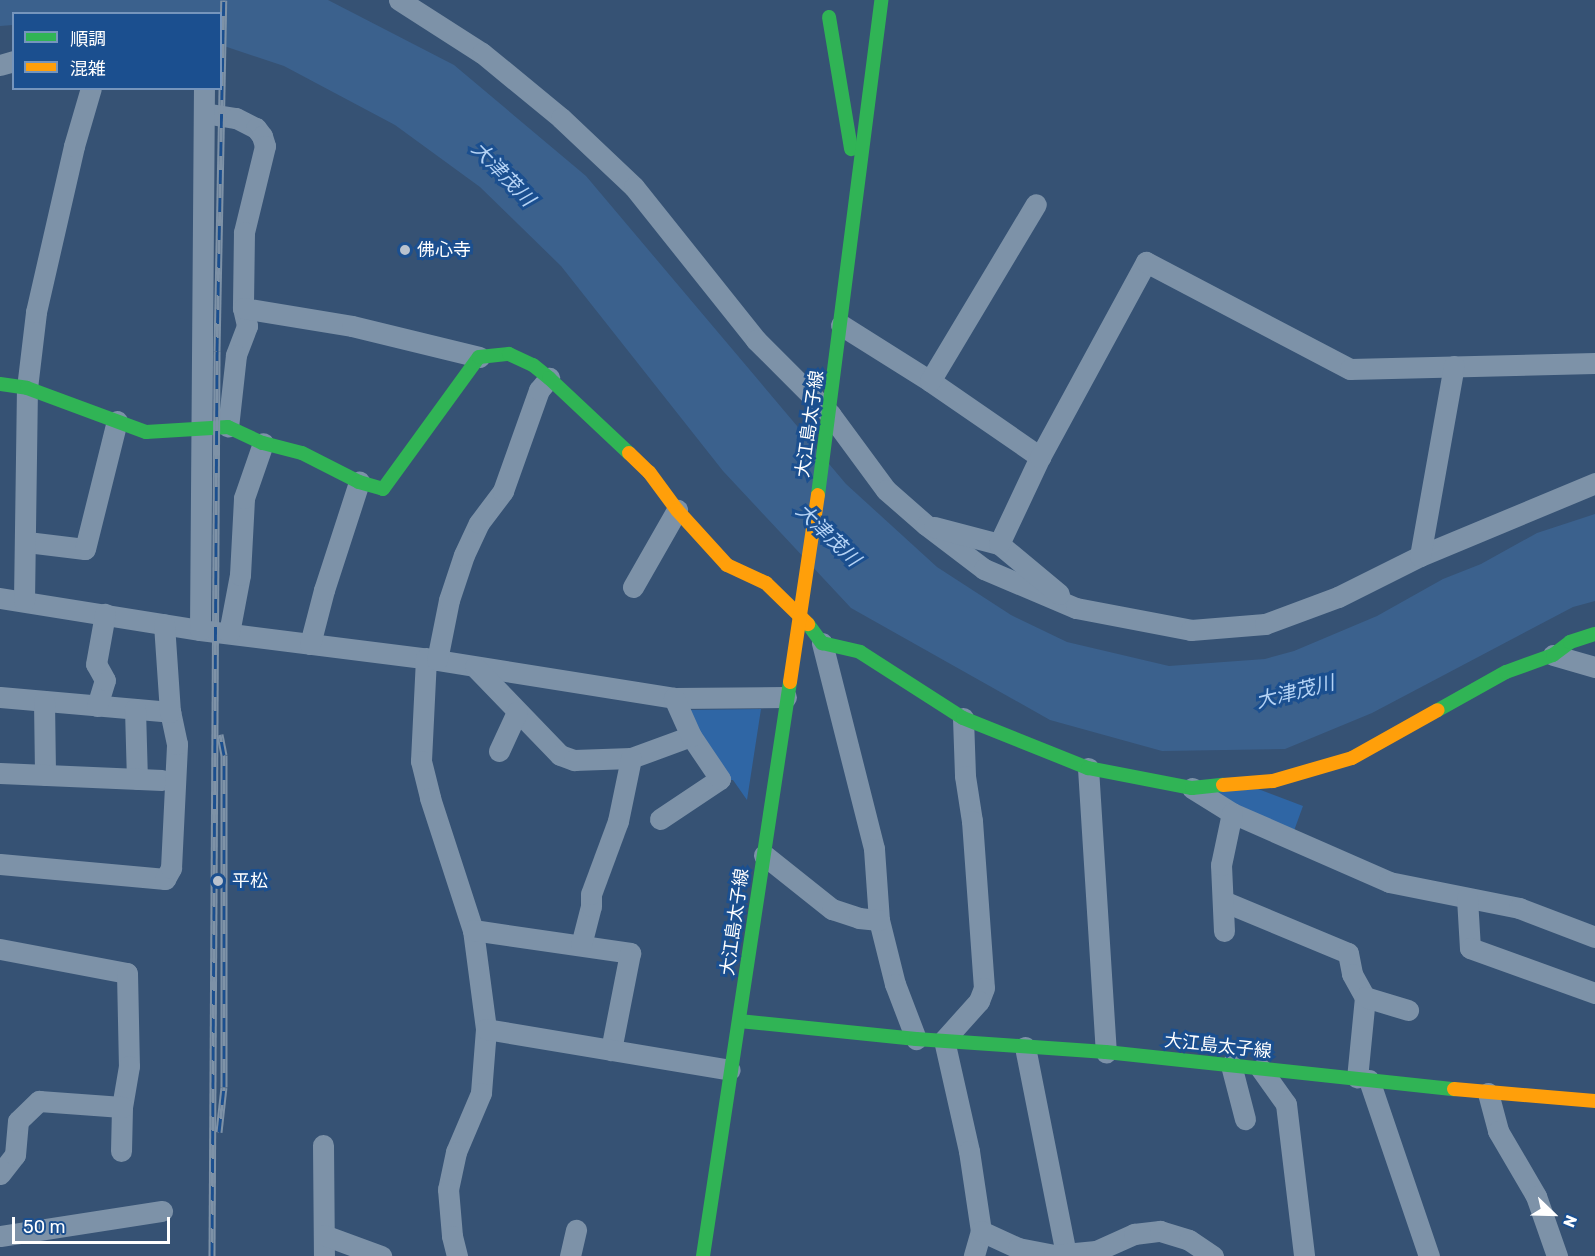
<!DOCTYPE html>
<html>
<head>
<meta charset="utf-8">
<style>
	body { margin:0 }
	#map { position:relative; width:1595px; height:1256px; overflow:hidden; background:#365274; font-family:Rubik,"Noto Sans JP",sans-serif }
	div>[style] { position:absolute }
	[style*='--x'] { left:calc(var(--x)*1px); top:calc(var(--y)*1px); width:calc(var(--w)*1px); rotate:calc(var(--a)*1deg) }
	.green>* { inset:0; background:#2f66a5 }
	.water>* { inset:0; background:#3b618d }
	.street>* { height:21px; margin:-10.5px; padding:0 10.5px; transform-origin:10.5px; border-radius:10.5px; background:#7d92a8 }
	.fast>* { height:14px; margin:-7px; padding:0 7px; transform-origin:7px; border-radius:7px; background:#30b455 }
	.slow>* { height:14px; margin:-7px; padding:0 7px; transform-origin:7px; border-radius:7px; background:#ff9f0a }
	.rail>* { height:7px; margin-top:-3.5px; transform-origin:0; background:repeating-linear-gradient(90deg,#1b4f8f 0 14px,#7e92a7 0 28px); box-sizing:border-box; border-block:2px solid #7e92a7 }
	.dots>* { width:16px; height:16px; translate:-50% -50%; box-sizing:border-box; border:3px solid #1b4f8f; border-radius:50% }
	span { translate:-50% -50%; white-space:nowrap; text-align:center; line-height:1.15; -webkit-text-stroke:6px #1b4f8f; paint-order:stroke }
	.poi-label { font-size:18px; color:#fff }
	.left { translate:0 -50%; text-align:left }
	.street-label { font-size:18px; color:#fff }
	.water-label { font-size:20px; color:#b5d3f5; font-style:italic }
	.legend { position:absolute; left:12px; top:12px; width:210px; height:78px; box-sizing:border-box; background:#1b4f8f; border:2px solid #7695bc; margin:0; padding:8px 10px; list-style:none; font-size:18px; color:#fff }
	.legend li { display:flex; align-items:center; gap:12px; height:30px }
	.legend b { width:30px; border:2px solid #7695bc }
	.north { position:absolute; left:1523px; top:1184px; width:60px; height:60px; -webkit-text-stroke:4px #1b4f8f; paint-order:stroke; rotate:113deg; font-size:16px; font-weight:700; line-height:24px; text-align:center; color:#fff }
	.north::after { content:''; display:block; margin:auto; width:21px; height:27px; background:#fff; clip-path:polygon(50% 0,100% 100%,50% 72%,0 100%) }
	.scale { position:absolute; left:12px; top:1217px; width:158px; height:27px; box-sizing:border-box; border:3px solid #fff; border-top:0; padding-left:8px; font-size:18px; line-height:21px; white-space:nowrap; color:#fff; -webkit-text-stroke:4px #1b4f8f; paint-order:stroke }
</style>
</head>
<body>
<div id="map">
	<div class="green">
		<i style="clip-path:polygon(761px 709px,747px 800px,733px 780px,726px 780px,687px 710px)"></i>
		<i style="clip-path:polygon(1245px 784px,1303px 806px,1291px 839px,1192px 788px)"></i>
	</div>
	<div class="water">
		<i style="clip-path:polygon(0 0,328px 0,454px 65px,586px 176px,846px 484px,937px 567px,1011px 615px,1067px 642px,1169px 666px,1265px 659px,1294px 651px,1377px 616px,1443px 579px,1481px 564px,1537px 533px,1595px 514px,1595px 601px,1573px 607px,1372px 713px,1285px 749px,1162px 751px,1050px 720px,851px 608px,723px 471px,561px 266px,480px 187px,395px 125px,284px 66px,221px 45px,220px 14px,14px 14px,13px 25px,0 26px)"></i>
	</div>
	<div class="street">
		<i style="--x:399;--y:0;--w:98;--a:32.6"></i>
		<i style="--x:482;--y:53;--w:102;--a:39.4"></i>
		<i style="--x:561;--y:118;--w:100;--a:43.4"></i>
		<i style="--x:634;--y:187;--w:196;--a:51.4"></i>
		<i style="--x:756;--y:340;--w:105;--a:45"></i>
		<i style="--x:830;--y:414;--w:94;--a:53.6"></i>
		<i style="--x:886;--y:490;--w:53;--a:41.2"></i>
		<i style="--x:926;--y:525;--w:73;--a:37.2"></i>
		<i style="--x:984;--y:569;--w:100;--a:23"></i>
		<i style="--x:1076;--y:608;--w:117;--a:10.8"></i>
		<i style="--x:1191;--y:630;--w:74;--a:-4.6"></i>
		<i style="--x:1265;--y:624;--w:78;--a:-20.3"></i>
		<i style="--x:1338;--y:597;--w:92;--a:-26.6"></i>
		<i style="--x:1420;--y:556;--w:190;--a:-22.6"></i>
		<i style="--x:0;--y:65;--w:15;--a:-16"></i>
		<i style="--x:204;--y:113;--w:32;--a:9"></i>
		<i style="--x:236;--y:118;--w:22;--a:27"></i>
		<i style="--x:256;--y:128;--w:10;--a:53"></i>
		<i style="--x:262;--y:136;--w:10;--a:73"></i>
		<i style="--x:265;--y:146;--w:89;--a:103.7"></i>
		<i style="--x:244;--y:232;--w:76;--a:90.8"></i>
		<i style="--x:243;--y:308;--w:18;--a:77"></i>
		<i style="--x:247;--y:326;--w:31;--a:111"></i>
		<i style="--x:236;--y:355;--w:72;--a:96.3"></i>
		<i style="--x:243;--y:308;--w:110;--a:9.4"></i>
		<i style="--x:352;--y:326;--w:131;--a:13.7"></i>
		<i style="--x:841;--y:325;--w:105;--a:32.2"></i>
		<i style="--x:930;--y:381;--w:134;--a:34.6"></i>
		<i style="--x:930;--y:381;--w:206;--a:-59.1"></i>
		<i style="--x:934;--y:527;--w:67;--a:14.7"></i>
		<i style="--x:999;--y:544;--w:78;--a:39.8"></i>
		<i style="--x:27;--y:542;--w:58;--a:6.9"></i>
		<i style="--x:85;--y:549;--w:132;--a:-76"></i>
		<i style="--x:999;--y:544;--w:96;--a:-64.8"></i>
		<i style="--x:1040;--y:457;--w:222;--a:-61.5"></i>
		<i style="--x:1146;--y:262;--w:230;--a:27.7"></i>
		<i style="--x:1350;--y:369;--w:245;--a:-1.4"></i>
		<i style="--x:1420;--y:556;--w:193;--a:-79.9"></i>
		<i style="--x:633;--y:587;--w:89;--a:-60.3"></i>
		<i style="--x:0;--y:598;--w:203;--a:9.1"></i>
		<i style="--x:200;--y:630;--w:239;--a:7.2"></i>
		<i style="--x:437;--y:660;--w:240;--a:9.1"></i>
		<i style="--x:674;--y:698;--w:112;--a:-0.5"></i>
		<i style="--x:24;--y:601;--w:213;--a:-89.2"></i>
		<i style="--x:27;--y:388;--w:77;--a:-83.2"></i>
		<i style="--x:36;--y:312;--w:170;--a:-77.1"></i>
		<i style="--x:74;--y:146;--w:60;--a:-73.7"></i>
		<i style="--x:200;--y:630;--w:542;--a:-89.58"></i>
		<i style="--x:229;--y:633;--w:59;--a:-79.3"></i>
		<i style="--x:240;--y:575;--w:77;--a:-87"></i>
		<i style="--x:244;--y:498;--w:58;--a:-70.9"></i>
		<i style="--x:822;--y:643;--w:212;--a:75.8"></i>
		<i style="--x:874;--y:849;--w:71;--a:86"></i>
		<i style="--x:879;--y:920;--w:66;--a:76"></i>
		<i style="--x:895;--y:984;--w:59;--a:69.1"></i>
		<i style="--x:310;--y:644;--w:56;--a:-75.5"></i>
		<i style="--x:324;--y:590;--w:114;--a:-72"></i>
		<i style="--x:1553;--y:655;--w:44;--a:15.9"></i>
		<i style="--x:426;--y:658;--w:103;--a:92.8"></i>
		<i style="--x:421;--y:761;--w:38;--a:76"></i>
		<i style="--x:430;--y:798;--w:139;--a:72"></i>
		<i style="--x:473;--y:930;--w:100;--a:82.5"></i>
		<i style="--x:486;--y:1029;--w:64;--a:94.5"></i>
		<i style="--x:481;--y:1093;--w:64;--a:113"></i>
		<i style="--x:456;--y:1152;--w:38;--a:102"></i>
		<i style="--x:448;--y:1189;--w:47;--a:85.1"></i>
		<i style="--x:452;--y:1236;--w:21;--a:76"></i>
		<i style="--x:437;--y:660;--w:61;--a:-78.7"></i>
		<i style="--x:449;--y:600;--w:47;--a:-71.6"></i>
		<i style="--x:464;--y:555;--w:35;--a:-65"></i>
		<i style="--x:479;--y:523;--w:40;--a:-53"></i>
		<i style="--x:503;--y:491;--w:107;--a:-70.4"></i>
		<i style="--x:539;--y:390;--w:16;--a:-50"></i>
		<i style="--x:475;--y:667;--w:122;--a:46"></i>
		<i style="--x:560;--y:755;--w:15;--a:20"></i>
		<i style="--x:574;--y:760;--w:57;--a:-2"></i>
		<i style="--x:631;--y:758;--w:64;--a:-20.1"></i>
		<i style="--x:0;--y:697;--w:171;--a:5"></i>
		<i style="--x:44;--y:701;--w:74;--a:89.2"></i>
		<i style="--x:97;--y:706;--w:27;--a:-73"></i>
		<i style="--x:105;--y:680;--w:18;--a:-119"></i>
		<i style="--x:96;--y:664;--w:51;--a:-79.8"></i>
		<i style="--x:135;--y:709;--w:70;--a:88.4"></i>
		<i style="--x:963;--y:718;--w:58;--a:88"></i>
		<i style="--x:965;--y:776;--w:46;--a:81.2"></i>
		<i style="--x:972;--y:821;--w:167;--a:85.9"></i>
		<i style="--x:984;--y:988;--w:14;--a:111"></i>
		<i style="--x:979;--y:1001;--w:52;--a:131.9"></i>
		<i style="--x:944;--y:1040;--w:114;--a:77.3"></i>
		<i style="--x:969;--y:1151;--w:81;--a:81.5"></i>
		<i style="--x:981;--y:1231;--w:26;--a:106"></i>
		<i style="--x:499;--y:751;--w:43;--a:-65.2"></i>
		<i style="--x:1088;--y:768;--w:285;--a:86.4"></i>
		<i style="--x:0;--y:773;--w:162;--a:2.5"></i>
		<i style="--x:1192;--y:788;--w:47;--a:32"></i>
		<i style="--x:1232;--y:813;--w:171;--a:23.7"></i>
		<i style="--x:1389;--y:882;--w:133;--a:11.3"></i>
		<i style="--x:1519;--y:908;--w:81;--a:20.9"></i>
		<i style="--x:660;--y:819;--w:72;--a:-33.7"></i>
		<i style="--x:720;--y:779;--w:52;--a:-124"></i>
		<i style="--x:691;--y:736;--w:42;--a:-114.1"></i>
		<i style="--x:764;--y:855;--w:87;--a:38.5"></i>
		<i style="--x:832;--y:909;--w:28;--a:18"></i>
		<i style="--x:859;--y:918;--w:20;--a:6"></i>
		<i style="--x:0;--y:864;--w:166;--a:5.2"></i>
		<i style="--x:165;--y:879;--w:13;--a:-61"></i>
		<i style="--x:171;--y:868;--w:124;--a:-87.2"></i>
		<i style="--x:177;--y:744;--w:33;--a:-102"></i>
		<i style="--x:170;--y:712;--w:88;--a:-93.9"></i>
		<i style="--x:1467;--y:898;--w:50;--a:86.6"></i>
		<i style="--x:1470;--y:948;--w:133;--a:19.8"></i>
		<i style="--x:1223;--y:901;--w:135;--a:22.6"></i>
		<i style="--x:1348;--y:953;--w:21;--a:79"></i>
		<i style="--x:1352;--y:974;--w:26;--a:61"></i>
		<i style="--x:1365;--y:997;--w:81;--a:95.6"></i>
		<i style="--x:473;--y:930;--w:159;--a:8.3"></i>
		<i style="--x:630;--y:953;--w:99;--a:101.1"></i>
		<i style="--x:1224;--y:931;--w:66;--a:-92.6"></i>
		<i style="--x:1221;--y:865;--w:53;--a:-78.1"></i>
		<i style="--x:581;--y:945;--w:40;--a:-75.6"></i>
		<i style="--x:591;--y:906;--w:12;--a:-90"></i>
		<i style="--x:591;--y:894;--w:78;--a:-69.7"></i>
		<i style="--x:618;--y:821;--w:64;--a:-78.3"></i>
		<i style="--x:0;--y:949;--w:129;--a:10.7"></i>
		<i style="--x:127;--y:973;--w:93;--a:88.8"></i>
		<i style="--x:129;--y:1066;--w:42;--a:99.7"></i>
		<i style="--x:122;--y:1107;--w:44;--a:91.3"></i>
		<i style="--x:1365;--y:997;--w:45;--a:16.8"></i>
		<i style="--x:486;--y:1029;--w:247;--a:9.5"></i>
		<i style="--x:1025;--y:1047;--w:211;--a:78.8"></i>
		<i style="--x:1231;--y:1065;--w:56;--a:75.5"></i>
		<i style="--x:1261;--y:1069;--w:43;--a:54.5"></i>
		<i style="--x:1286;--y:1104;--w:153;--a:83.2"></i>
		<i style="--x:1369;--y:1080;--w:186;--a:71.2"></i>
		<i style="--x:1488;--y:1093;--w:39;--a:75"></i>
		<i style="--x:1498;--y:1131;--w:75;--a:59.7"></i>
		<i style="--x:1536;--y:1196;--w:64;--a:70.7"></i>
		<i style="--x:323;--y:1145;--w:111;--a:89.5"></i>
		<i style="--x:0;--y:1174;--w:24;--a:-52"></i>
		<i style="--x:15;--y:1155;--w:34;--a:-85"></i>
		<i style="--x:18;--y:1121;--w:29;--a:-44"></i>
		<i style="--x:39;--y:1101;--w:83;--a:4.1"></i>
		<i style="--x:981;--y:1231;--w:41;--a:24.7"></i>
		<i style="--x:1018;--y:1248;--w:37;--a:11"></i>
		<i style="--x:1054;--y:1255;--w:42;--a:-5.4"></i>
		<i style="--x:1096;--y:1251;--w:42;--a:-24.1"></i>
		<i style="--x:1134;--y:1234;--w:26;--a:-7"></i>
		<i style="--x:1160;--y:1231;--w:30;--a:17"></i>
		<i style="--x:1189;--y:1240;--w:29;--a:34"></i>
		<i style="--x:324;--y:1235;--w:61;--a:20.2"></i>
		<i style="--x:0;--y:1236;--w:164;--a:-8.8"></i>
		<i style="--x:570;--y:1256;--w:27;--a:-77"></i>
	</div>
	<div class="fast">
		<i style="--x:829;--y:17;--w:134;--a:80.5"></i>
		<i style="--x:0;--y:384;--w:27;--a:8"></i>
		<i style="--x:27;--y:388;--w:127;--a:20.3"></i>
		<i style="--x:146;--y:432;--w:82;--a:-3.5"></i>
		<i style="--x:228;--y:427;--w:38;--a:25"></i>
		<i style="--x:263;--y:443;--w:40;--a:14.4"></i>
		<i style="--x:302;--y:453;--w:64;--a:27"></i>
		<i style="--x:359;--y:482;--w:25;--a:16"></i>
		<i style="--x:383;--y:489;--w:163;--a:-54"></i>
		<i style="--x:479;--y:357;--w:30;--a:-6"></i>
		<i style="--x:509;--y:354;--w:26;--a:25"></i>
		<i style="--x:533;--y:365;--w:21;--a:39"></i>
		<i style="--x:549;--y:378;--w:110;--a:43.2"></i>
		<i style="--x:818;--y:495;--w:499;--a:-82.7"></i>
		<i style="--x:808;--y:624;--w:24;--a:54"></i>
		<i style="--x:822;--y:643;--w:39;--a:13"></i>
		<i style="--x:860;--y:652;--w:122;--a:32.7"></i>
		<i style="--x:963;--y:718;--w:135;--a:21.8"></i>
		<i style="--x:1088;--y:768;--w:106;--a:10.9"></i>
		<i style="--x:1192;--y:788;--w:31;--a:-6"></i>
		<i style="--x:1438;--y:710;--w:78;--a:-29.2"></i>
		<i style="--x:1506;--y:672;--w:50;--a:-19.9"></i>
		<i style="--x:1553;--y:655;--w:21;--a:-37"></i>
		<i style="--x:1570;--y:642;--w:26;--a:-18"></i>
		<i style="--x:739;--y:1021;--w:178;--a:5.8"></i>
		<i style="--x:916;--y:1039;--w:190;--a:3.9"></i>
		<i style="--x:1106;--y:1052;--w:350;--a:6.1"></i>
		<i style="--x:703;--y:1256;--w:581;--a:-81.38"></i>
	</div>
	<div class="slow">
		<i style="--x:629;--y:453;--w:28;--a:44"></i>
		<i style="--x:649;--y:472;--w:47;--a:53.6"></i>
		<i style="--x:677;--y:510;--w:74;--a:47.7"></i>
		<i style="--x:727;--y:565;--w:43;--a:24.8"></i>
		<i style="--x:766;--y:583;--w:59;--a:44.3"></i>
		<i style="--x:790;--y:682;--w:189;--a:-81.5"></i>
		<i style="--x:1223;--y:785;--w:50;--a:-4.6"></i>
		<i style="--x:1273;--y:781;--w:82;--a:-16.2"></i>
		<i style="--x:1352;--y:758;--w:98;--a:-29.2"></i>
		<i style="--x:1454;--y:1089;--w:142;--a:4.9"></i>
	</div>
	<div class="rail">
		<i style="--x:219;--y:1132;--w:45;--a:-83.7"></i>
		<i style="--x:224;--y:1087;--w:332;--a:-90"></i>
		<i style="--x:224;--y:755;--w:21;--a:-101"></i>
		<i style="--x:212;--y:1256;--w:905;--a:-89.68"></i>
		<i style="--x:217;--y:351;--w:351;--a:-88.9"></i>
	</div>
	<div class="dots">
		<i style="left:405px;top:250px;background:#b9c2ce"></i>
		<i style="left:218px;top:881px;background:#b9c2ce"></i>
	</div>
	<div class="poi-label">
		<span class="left" style="left:417px;top:250px">佛心寺</span>
		<span class="left" style="left:232px;top:881px">平松</span>
	</div>
	<div class="street-label">
		<span style="left:810px;top:424px;rotate:-82deg">大江島太子線</span>
		<span style="left:735px;top:922px;rotate:-82deg">大江島太子線</span>
		<span style="left:1218px;top:1046px;rotate:6deg">大江島太子線</span>
	</div>
	<div class="water-label">
		<span style="left:503px;top:174px;rotate:46deg">大津茂川</span>
		<span style="left:828px;top:535px;rotate:44deg">大津茂川</span>
		<span style="left:1295px;top:692px;rotate:-14deg">大津茂川</span>
	</div>
	<ul class="legend">
	<li><b style="height:8px;background:#30b455"></b>順調</li>
	<li><b style="height:8px;background:#ff9f0a"></b>混雑</li>
	</ul>
	<div class="north">N</div>
	<div class="scale">50 m</div>
</div>
</body>
</html>
